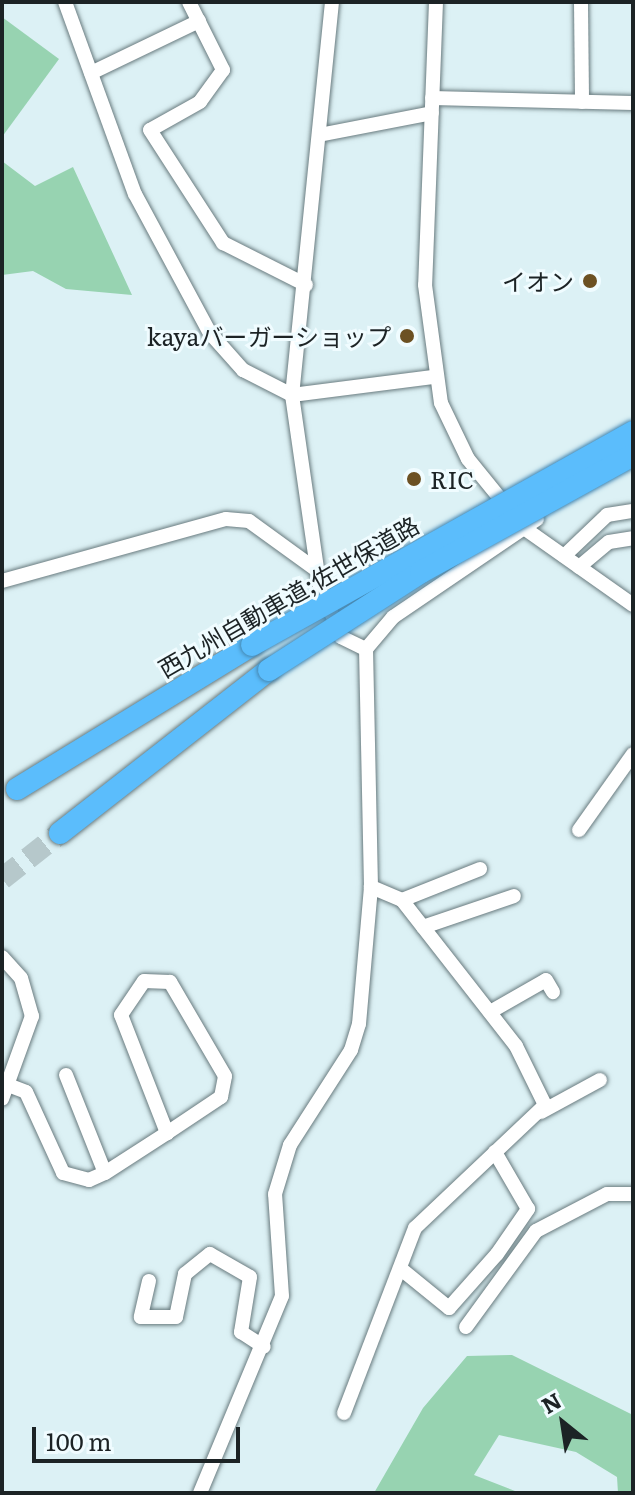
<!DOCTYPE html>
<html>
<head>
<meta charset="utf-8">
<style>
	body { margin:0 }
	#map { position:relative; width:635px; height:1495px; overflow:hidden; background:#dcf1f5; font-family:Literata,"Noto Sans JP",serif }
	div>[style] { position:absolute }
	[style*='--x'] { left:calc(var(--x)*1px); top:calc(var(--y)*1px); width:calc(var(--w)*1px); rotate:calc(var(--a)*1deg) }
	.green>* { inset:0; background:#97d3b1 }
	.highway-tunnel>* { height:22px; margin-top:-11px; transform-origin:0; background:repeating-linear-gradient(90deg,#b6c8cb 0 22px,transparent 0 33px) }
	.roads { filter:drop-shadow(0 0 2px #697b7f) drop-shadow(0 0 2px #697b7f) }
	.minor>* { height:14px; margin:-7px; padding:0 7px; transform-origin:7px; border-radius:7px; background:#fff }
	.highway>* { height:22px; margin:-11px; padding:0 11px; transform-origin:11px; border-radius:11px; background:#5bbdfc }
	.bridges { filter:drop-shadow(0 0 2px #4587b1) drop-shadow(0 0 2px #4587b1) }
	.highway-bridge>* { height:22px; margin:-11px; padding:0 11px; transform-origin:11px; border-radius:11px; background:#5bbdfc }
	.dots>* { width:22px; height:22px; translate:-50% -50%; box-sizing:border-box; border:4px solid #f0fcff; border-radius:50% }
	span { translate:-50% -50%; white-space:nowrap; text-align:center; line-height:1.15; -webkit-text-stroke:6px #f0fcff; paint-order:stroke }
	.poi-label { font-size:24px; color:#1c2325 }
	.right { translate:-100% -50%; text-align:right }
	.left { translate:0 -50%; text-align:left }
	.street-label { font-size:24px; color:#1c2325 }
	.frame { position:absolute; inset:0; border:4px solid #1c2325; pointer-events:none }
	.north { position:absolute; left:523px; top:1383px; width:80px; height:80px; -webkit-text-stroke:6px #f0fcff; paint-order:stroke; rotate:330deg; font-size:22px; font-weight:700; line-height:32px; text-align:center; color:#1c2325 }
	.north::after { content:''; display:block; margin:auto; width:28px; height:36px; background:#1c2325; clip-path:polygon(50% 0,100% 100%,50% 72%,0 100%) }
	.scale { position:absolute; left:32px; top:1427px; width:208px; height:36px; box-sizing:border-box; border:4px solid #1c2325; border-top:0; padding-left:10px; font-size:24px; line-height:28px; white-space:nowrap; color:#1c2325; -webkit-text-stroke:6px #f0fcff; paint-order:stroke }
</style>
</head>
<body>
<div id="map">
	<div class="green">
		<i style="clip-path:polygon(2px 17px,59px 59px,2px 137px)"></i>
		<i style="clip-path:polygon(2px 161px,35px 186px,73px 167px,132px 295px,66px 289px,33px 271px,2px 275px)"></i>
		<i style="clip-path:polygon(512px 1355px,633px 1415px,633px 1493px,618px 1493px,617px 1477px,576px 1452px,499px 1435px,474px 1475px,520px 1493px,374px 1493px,423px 1408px,467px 1356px)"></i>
	</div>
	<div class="highway-tunnel">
		<i style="--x:2;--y:879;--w:74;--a:-38.4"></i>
	</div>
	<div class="roads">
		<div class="minor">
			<i style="--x:65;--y:2;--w:204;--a:70"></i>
			<i style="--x:135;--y:194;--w:158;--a:61.7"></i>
			<i style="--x:210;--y:333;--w:50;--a:48.3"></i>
			<i style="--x:243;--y:370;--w:55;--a:27"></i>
			<i style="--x:292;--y:395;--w:142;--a:-7.3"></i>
			<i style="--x:189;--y:2;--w:76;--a:63.4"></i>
			<i style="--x:223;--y:70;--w:39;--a:126"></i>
			<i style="--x:200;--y:102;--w:57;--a:150.8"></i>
			<i style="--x:150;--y:130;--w:135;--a:57.1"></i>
			<i style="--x:223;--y:243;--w:93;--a:26.8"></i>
			<i style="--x:332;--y:2;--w:395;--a:95.8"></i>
			<i style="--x:292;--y:395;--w:190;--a:81.8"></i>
			<i style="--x:319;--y:583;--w:58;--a:67.8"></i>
			<i style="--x:341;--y:637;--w:28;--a:26"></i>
			<i style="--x:436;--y:2;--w:283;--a:92.2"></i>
			<i style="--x:425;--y:285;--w:119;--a:82.3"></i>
			<i style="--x:441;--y:403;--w:62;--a:64.3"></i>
			<i style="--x:468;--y:459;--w:89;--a:50.9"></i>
			<i style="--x:524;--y:528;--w:133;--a:35.2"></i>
			<i style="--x:581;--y:2;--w:100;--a:89.4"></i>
			<i style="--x:91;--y:73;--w:120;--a:-25.7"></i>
			<i style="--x:432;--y:98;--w:201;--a:1.4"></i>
			<i style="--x:319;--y:135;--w:115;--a:-11"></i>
			<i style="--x:564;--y:556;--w:59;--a:-43.6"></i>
			<i style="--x:607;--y:515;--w:26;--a:-9"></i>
			<i style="--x:579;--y:567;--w:39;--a:-40"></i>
			<i style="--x:609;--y:542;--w:24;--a:-9"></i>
			<i style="--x:2;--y:581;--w:232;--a:-15.5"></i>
			<i style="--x:226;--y:519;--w:23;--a:5"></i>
			<i style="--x:249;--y:521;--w:82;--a:36"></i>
			<i style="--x:579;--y:830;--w:93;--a:-54.6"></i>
			<i style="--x:402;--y:900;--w:84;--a:-21.7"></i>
			<i style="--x:423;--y:927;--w:96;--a:-18.8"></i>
			<i style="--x:2;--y:957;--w:28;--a:48"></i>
			<i style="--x:21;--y:978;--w:40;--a:74"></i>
			<i style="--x:32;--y:1016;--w:88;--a:109.9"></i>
			<i style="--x:490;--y:1012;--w:64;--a:-29.7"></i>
			<i style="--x:546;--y:980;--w:14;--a:60"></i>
			<i style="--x:66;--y:1075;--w:105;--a:68.3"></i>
			<i style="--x:8;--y:1085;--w:19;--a:21"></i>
			<i style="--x:26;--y:1092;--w:89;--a:65.4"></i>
			<i style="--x:63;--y:1173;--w:27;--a:15"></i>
			<i style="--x:89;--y:1180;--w:17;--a:-24"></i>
			<i style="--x:105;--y:1173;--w:74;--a:-32.8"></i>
			<i style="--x:167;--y:1133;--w:65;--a:-33.7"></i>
			<i style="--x:221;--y:1097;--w:21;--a:-79"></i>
			<i style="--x:225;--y:1076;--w:109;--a:-120.3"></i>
			<i style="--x:170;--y:982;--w:26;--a:-178"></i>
			<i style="--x:144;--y:981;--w:41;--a:124.1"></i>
			<i style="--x:121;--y:1015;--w:127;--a:68.7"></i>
			<i style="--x:541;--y:1112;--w:67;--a:-28.5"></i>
			<i style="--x:401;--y:1269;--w:62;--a:39.1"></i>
			<i style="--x:449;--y:1308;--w:72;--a:-48.4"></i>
			<i style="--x:497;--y:1254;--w:55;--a:-55.4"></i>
			<i style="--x:528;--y:1209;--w:66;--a:-120.1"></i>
			<i style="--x:149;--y:1281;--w:37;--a:103"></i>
			<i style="--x:141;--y:1317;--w:35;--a:0"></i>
			<i style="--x:176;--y:1317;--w:44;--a:-78.2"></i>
			<i style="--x:185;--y:1274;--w:32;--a:-39"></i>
			<i style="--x:210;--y:1254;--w:46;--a:29.9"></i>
			<i style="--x:250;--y:1277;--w:56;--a:99.3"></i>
			<i style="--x:241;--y:1332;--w:27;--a:33"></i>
			<i style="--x:466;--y:1327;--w:119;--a:-53.9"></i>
			<i style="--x:536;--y:1231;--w:80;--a:-27.5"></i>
			<i style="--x:607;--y:1194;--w:26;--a:0"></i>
			<i style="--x:344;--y:1413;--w:198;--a:-69"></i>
			<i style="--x:415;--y:1228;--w:179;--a:-43.4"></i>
			<i style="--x:545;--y:1105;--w:66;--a:-116.2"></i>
			<i style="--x:516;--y:1046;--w:185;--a:-128"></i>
			<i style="--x:402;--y:900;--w:34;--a:-157"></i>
			<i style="--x:200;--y:1493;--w:213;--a:-67.4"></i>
			<i style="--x:282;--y:1296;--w:102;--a:-93.9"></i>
			<i style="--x:275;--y:1194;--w:51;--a:-73"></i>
			<i style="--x:290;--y:1145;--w:113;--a:-57.3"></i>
			<i style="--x:351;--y:1050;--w:27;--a:-73"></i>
			<i style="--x:359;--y:1024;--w:138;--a:-85"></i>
			<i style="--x:371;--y:887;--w:238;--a:-91.2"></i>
			<i style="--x:366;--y:649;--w:42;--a:-49.8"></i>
			<i style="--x:393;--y:617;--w:174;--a:-34.2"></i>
		</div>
		<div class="highway">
			<i style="--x:17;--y:789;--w:276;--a:-31.5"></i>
			<i style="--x:60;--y:833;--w:265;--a:-38"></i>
		</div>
	</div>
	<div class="bridges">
		<div class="highway-bridge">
			<i style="--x:252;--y:645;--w:436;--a:-29.2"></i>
			<i style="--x:269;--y:670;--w:181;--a:-32.8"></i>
			<i style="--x:421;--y:572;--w:242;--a:-28.9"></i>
		</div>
	</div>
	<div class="dots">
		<i style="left:590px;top:281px;background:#6c5123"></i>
		<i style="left:407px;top:336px;background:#6c5123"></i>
		<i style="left:414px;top:479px;background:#6c5123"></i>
	</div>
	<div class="poi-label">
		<span class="right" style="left:574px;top:281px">イオン</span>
		<span class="right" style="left:391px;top:336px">kayaバーガーショップ</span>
		<span class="left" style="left:430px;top:479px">RIC</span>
	</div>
	<div class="street-label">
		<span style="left:288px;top:596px;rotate:-30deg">西九州自動車道;佐世保道路</span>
	</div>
	<div class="frame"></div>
	<div class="north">N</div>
	<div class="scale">100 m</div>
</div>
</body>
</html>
